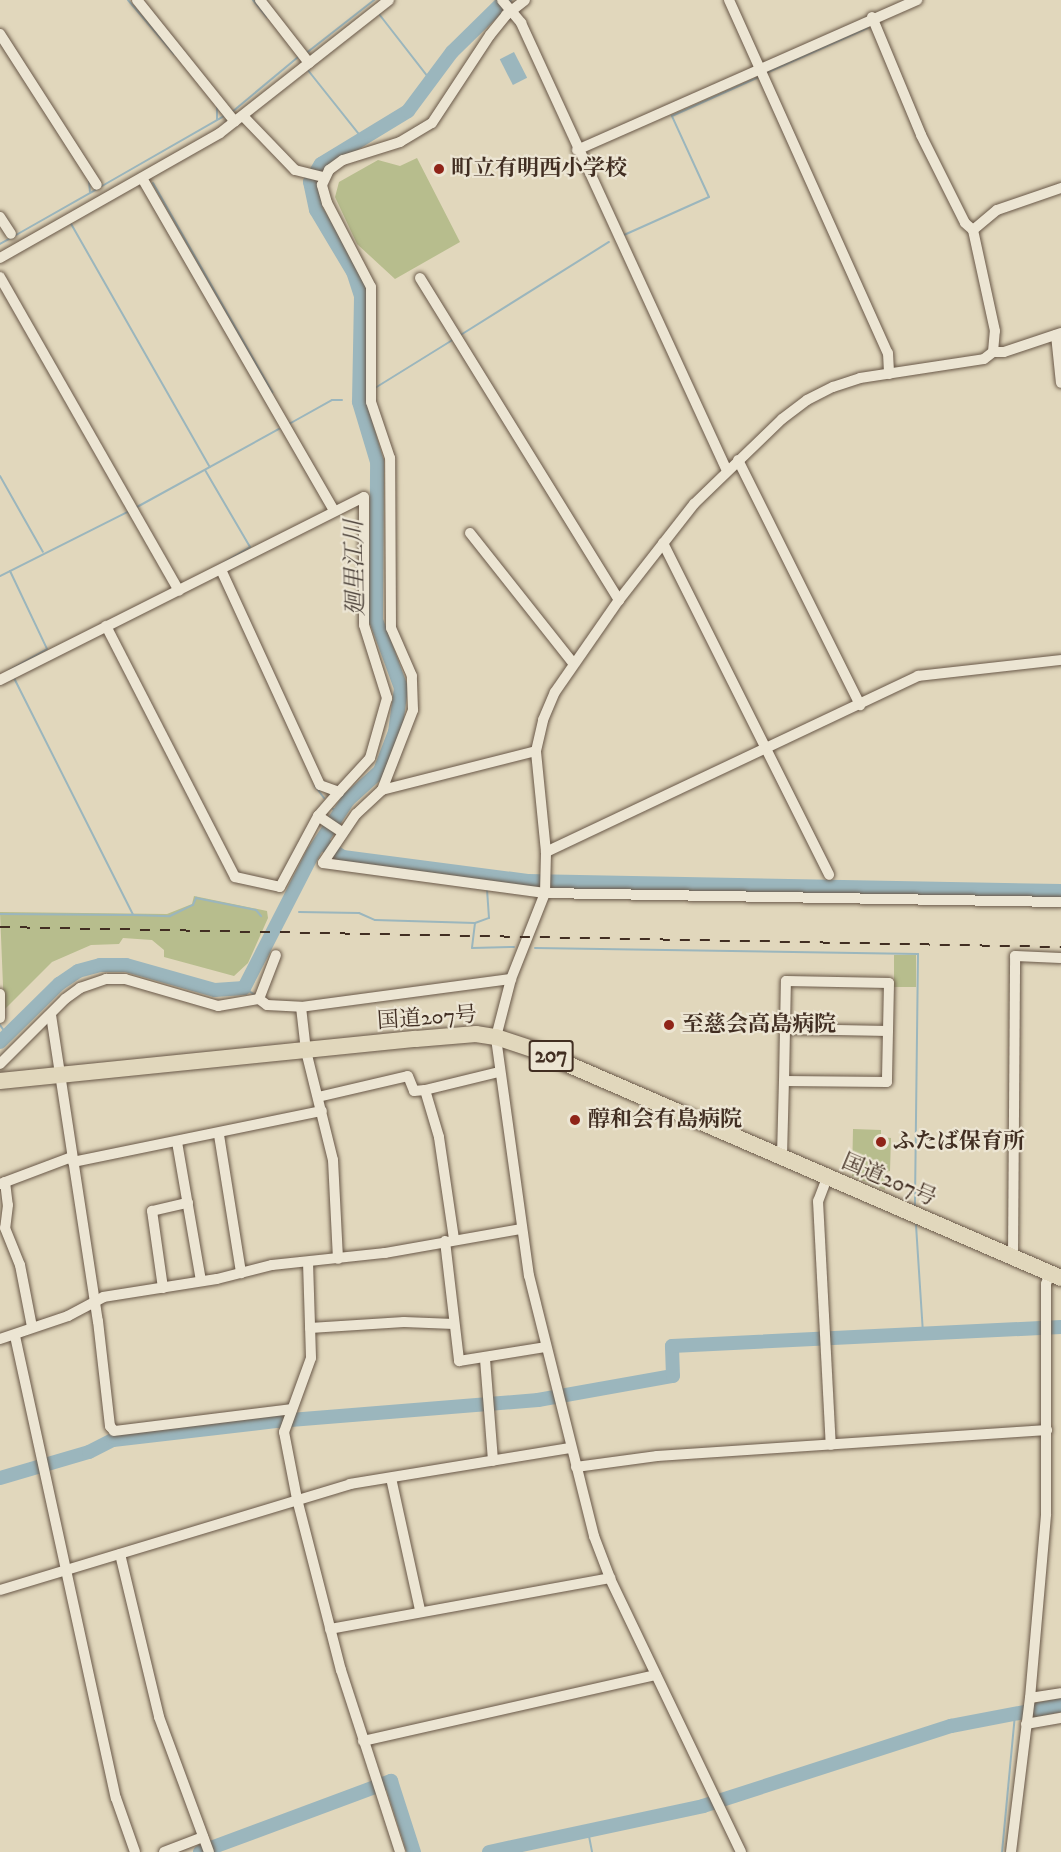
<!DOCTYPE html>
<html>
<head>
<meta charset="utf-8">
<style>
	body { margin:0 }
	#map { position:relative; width:1061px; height:1852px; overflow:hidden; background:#e1d7bc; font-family:"IM FELL DW Pica","Noto Serif JP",serif }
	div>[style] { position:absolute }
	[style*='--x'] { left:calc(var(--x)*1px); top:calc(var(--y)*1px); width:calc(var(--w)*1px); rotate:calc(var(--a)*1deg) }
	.green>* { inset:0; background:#b7bd8d; transform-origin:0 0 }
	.water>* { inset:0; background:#9bb6bd; transform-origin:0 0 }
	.stream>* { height:2px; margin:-1px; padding:0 1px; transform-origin:1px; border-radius:1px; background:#9bb6bd }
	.river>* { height:14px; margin:-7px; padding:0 7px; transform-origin:7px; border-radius:7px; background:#9bb6bd }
	.roads { filter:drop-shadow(0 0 2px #695848) drop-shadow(0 0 2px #695848) }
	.minor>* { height:10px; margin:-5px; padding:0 5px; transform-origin:5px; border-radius:5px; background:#ece5d3 }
	.highway>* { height:16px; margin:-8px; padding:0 8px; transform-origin:8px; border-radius:8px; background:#e1d7bc }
	.rail>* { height:2px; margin-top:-1px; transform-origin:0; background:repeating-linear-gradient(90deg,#412e22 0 10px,transparent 0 20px) }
	.dots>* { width:16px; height:16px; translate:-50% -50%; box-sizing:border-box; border:3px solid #ece5d3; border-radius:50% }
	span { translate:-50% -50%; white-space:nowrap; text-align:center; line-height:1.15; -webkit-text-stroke:4.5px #ece5d3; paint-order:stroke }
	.shield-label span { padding:2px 4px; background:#ece5d3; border:2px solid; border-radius:4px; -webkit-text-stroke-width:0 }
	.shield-label { font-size:21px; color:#412e22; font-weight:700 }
	.poi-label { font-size:22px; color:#412e22; font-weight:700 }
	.left { translate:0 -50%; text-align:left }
	.street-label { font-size:22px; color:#412e22 }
	.water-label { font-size:24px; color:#534941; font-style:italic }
</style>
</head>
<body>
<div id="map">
	<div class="green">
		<i style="clip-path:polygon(417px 158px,460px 242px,395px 279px,357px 244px,335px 197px,339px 182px,378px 160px,400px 166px)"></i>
		<i style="clip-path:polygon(194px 896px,267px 911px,268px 918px,248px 963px,234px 976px,164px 957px,164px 950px,152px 940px,123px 938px,119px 944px,91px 945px,52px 962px,4px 1010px,0 912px,167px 914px,192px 904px)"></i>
		<i style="left:894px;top:955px;width:22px;height:32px"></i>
		<i style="clip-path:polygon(853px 1129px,881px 1130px,881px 1137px,891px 1138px,890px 1171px,885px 1172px,885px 1190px,852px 1176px)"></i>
	</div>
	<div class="water">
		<i style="left:514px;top:52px;width:29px;height:16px;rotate:63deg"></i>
	</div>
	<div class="stream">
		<i style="--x:128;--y:0;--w:71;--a:49.6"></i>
		<i style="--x:253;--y:0;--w:22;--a:51"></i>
		<i style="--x:379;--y:14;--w:86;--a:52.1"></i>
		<i style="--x:305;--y:54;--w:88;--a:-38"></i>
		<i style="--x:307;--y:69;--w:88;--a:51.4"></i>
		<i style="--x:766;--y:73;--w:111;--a:-23.8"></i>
		<i style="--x:217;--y:107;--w:12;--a:90"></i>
		<i style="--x:232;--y:112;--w:86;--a:-39.8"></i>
		<i style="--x:89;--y:181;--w:11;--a:85"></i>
		<i style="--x:153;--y:183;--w:241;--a:60.3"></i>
		<i style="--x:102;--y:186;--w:141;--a:-29.8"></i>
		<i style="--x:70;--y:222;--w:282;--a:60.3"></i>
		<i style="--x:16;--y:235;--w:93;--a:-29.6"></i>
		<i style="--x:624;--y:235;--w:93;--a:-24.1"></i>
		<i style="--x:709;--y:197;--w:89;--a:-114.6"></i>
		<i style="--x:672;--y:116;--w:95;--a:-24.1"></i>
		<i style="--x:0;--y:244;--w:13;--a:-29"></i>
		<i style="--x:459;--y:336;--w:177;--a:-32.1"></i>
		<i style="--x:375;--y:388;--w:93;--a:-31.8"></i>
		<i style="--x:358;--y:389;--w:8;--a:-7"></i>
		<i style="--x:354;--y:401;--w:5;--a:11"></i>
		<i style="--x:289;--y:424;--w:49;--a:-29.2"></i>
		<i style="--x:332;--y:400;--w:10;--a:0"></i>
		<i style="--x:205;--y:470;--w:89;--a:59.7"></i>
		<i style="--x:250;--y:547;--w:41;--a:149"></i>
		<i style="--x:0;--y:476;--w:87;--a:60.5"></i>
		<i style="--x:137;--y:507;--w:162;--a:-28.8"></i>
		<i style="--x:10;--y:571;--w:86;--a:64.6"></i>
		<i style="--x:47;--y:649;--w:43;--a:150.4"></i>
		<i style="--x:0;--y:576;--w:144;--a:-26.7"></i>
		<i style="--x:14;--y:678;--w:265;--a:63.3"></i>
		<i style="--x:133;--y:915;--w:37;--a:2"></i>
		<i style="--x:170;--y:916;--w:25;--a:-26"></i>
		<i style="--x:193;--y:905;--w:8;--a:-67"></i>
		<i style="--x:196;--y:898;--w:61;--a:11.3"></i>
		<i style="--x:256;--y:910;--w:8;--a:50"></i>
		<i style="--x:315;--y:786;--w:15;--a:53"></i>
		<i style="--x:333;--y:809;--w:8;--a:23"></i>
		<i style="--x:299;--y:912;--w:60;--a:1"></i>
		<i style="--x:359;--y:913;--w:17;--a:24"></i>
		<i style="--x:375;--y:920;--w:100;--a:1.7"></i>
		<i style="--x:475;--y:923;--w:15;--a:-20"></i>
		<i style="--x:489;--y:918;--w:30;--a:-94"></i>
		<i style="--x:0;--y:914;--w:132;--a:0.4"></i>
		<i style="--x:475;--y:923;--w:25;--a:97"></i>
		<i style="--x:472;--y:948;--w:42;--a:-1.4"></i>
		<i style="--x:535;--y:948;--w:383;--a:0.9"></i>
		<i style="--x:918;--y:954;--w:251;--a:90.7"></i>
		<i style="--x:244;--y:988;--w:13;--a:32"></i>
		<i style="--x:0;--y:1025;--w:12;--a:55"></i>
		<i style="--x:916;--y:1225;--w:108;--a:86.3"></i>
		<i style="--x:588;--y:1831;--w:21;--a:79"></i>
		<i style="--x:1002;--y:1852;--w:139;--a:-84.6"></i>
	</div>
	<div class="river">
		<i style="--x:322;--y:843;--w:25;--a:34"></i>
		<i style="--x:343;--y:857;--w:186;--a:7.4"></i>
		<i style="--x:527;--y:881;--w:534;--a:1.07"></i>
		<i style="--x:0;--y:1042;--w:83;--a:-44.5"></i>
		<i style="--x:59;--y:984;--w:23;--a:-34"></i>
		<i style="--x:78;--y:971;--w:23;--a:-15"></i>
		<i style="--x:100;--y:965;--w:26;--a:0"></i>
		<i style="--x:126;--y:965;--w:92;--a:15.7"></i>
		<i style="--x:215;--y:990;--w:29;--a:-4"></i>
		<i style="--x:244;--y:988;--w:152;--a:-62.9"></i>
		<i style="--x:313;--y:853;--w:64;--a:-56.6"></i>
		<i style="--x:348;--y:800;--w:43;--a:-42.2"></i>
		<i style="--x:380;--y:771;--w:42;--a:-69"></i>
		<i style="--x:395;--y:732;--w:44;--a:-82.2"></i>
		<i style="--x:401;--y:688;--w:72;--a:-110.2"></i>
		<i style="--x:376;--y:620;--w:158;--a:-89.6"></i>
		<i style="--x:377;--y:462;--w:63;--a:-106.7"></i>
		<i style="--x:359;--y:402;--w:106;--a:-88.9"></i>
		<i style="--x:361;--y:296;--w:25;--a:-108"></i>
		<i style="--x:353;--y:272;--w:72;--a:-120.8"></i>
		<i style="--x:316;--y:210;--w:29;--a:-102"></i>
		<i style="--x:310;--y:182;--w:21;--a:-59"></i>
		<i style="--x:321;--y:164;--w:102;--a:-31.3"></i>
		<i style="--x:408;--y:111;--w:74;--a:-53.3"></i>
		<i style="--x:452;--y:52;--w:74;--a:-44.5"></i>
		<i style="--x:0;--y:1478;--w:93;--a:-16.3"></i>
		<i style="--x:89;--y:1452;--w:27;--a:-27"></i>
		<i style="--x:113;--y:1440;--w:166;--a:-6.6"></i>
		<i style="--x:278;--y:1421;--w:261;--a:-4.6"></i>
		<i style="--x:538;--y:1400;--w:137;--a:-10.1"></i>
		<i style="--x:673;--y:1376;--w:30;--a:-92"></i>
		<i style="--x:672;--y:1346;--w:389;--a:-2.8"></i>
		<i style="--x:200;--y:1852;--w:204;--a:-20.4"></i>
		<i style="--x:391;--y:1781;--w:75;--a:72.1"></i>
		<i style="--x:489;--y:1852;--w:219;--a:-12.1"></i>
		<i style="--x:703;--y:1806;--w:261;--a:-17.9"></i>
		<i style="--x:951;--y:1726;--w:112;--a:-10.8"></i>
	</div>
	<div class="roads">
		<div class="minor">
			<i style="--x:137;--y:0;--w:156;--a:51.2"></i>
			<i style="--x:260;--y:0;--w:80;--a:52.1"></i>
			<i style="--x:502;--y:0;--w:30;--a:50"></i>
			<i style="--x:521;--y:23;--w:493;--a:65.3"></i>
			<i style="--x:729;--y:0;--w:387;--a:65.8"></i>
			<i style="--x:888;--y:353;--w:21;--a:87"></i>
			<i style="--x:872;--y:17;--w:128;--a:67.4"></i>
			<i style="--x:921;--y:135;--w:98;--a:63.4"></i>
			<i style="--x:965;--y:223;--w:11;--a:41"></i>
			<i style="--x:0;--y:34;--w:179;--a:57.3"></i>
			<i style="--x:243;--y:116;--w:75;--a:46.1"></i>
			<i style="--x:295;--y:170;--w:29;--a:14"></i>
			<i style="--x:577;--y:150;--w:372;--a:-23.8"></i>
			<i style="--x:142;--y:178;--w:384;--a:60"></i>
			<i style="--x:0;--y:217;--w:20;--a:57"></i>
			<i style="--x:0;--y:258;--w:253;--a:-29.6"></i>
			<i style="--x:220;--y:133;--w:215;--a:-38.2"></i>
			<i style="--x:0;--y:277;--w:361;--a:60.3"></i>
			<i style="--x:420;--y:278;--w:379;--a:58.3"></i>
			<i style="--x:1056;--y:335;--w:48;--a:84.1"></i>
			<i style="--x:993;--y:352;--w:11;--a:0"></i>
			<i style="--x:1004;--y:352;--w:60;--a:-18.4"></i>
			<i style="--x:738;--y:460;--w:274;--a:63.5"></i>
			<i style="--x:470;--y:533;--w:166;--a:51.6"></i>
			<i style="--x:663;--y:543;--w:371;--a:63.4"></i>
			<i style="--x:106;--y:626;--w:282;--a:62.8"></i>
			<i style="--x:235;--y:877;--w:46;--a:12.5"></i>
			<i style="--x:280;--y:887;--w:81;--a:-61.8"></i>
			<i style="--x:318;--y:816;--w:32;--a:-49"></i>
			<i style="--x:339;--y:792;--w:20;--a:-160"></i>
			<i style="--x:320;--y:785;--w:237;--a:-114.7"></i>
			<i style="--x:0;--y:680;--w:407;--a:-26.7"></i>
			<i style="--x:364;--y:497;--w:128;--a:90"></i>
			<i style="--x:364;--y:625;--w:77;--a:72.5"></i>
			<i style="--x:387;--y:698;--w:62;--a:105.8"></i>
			<i style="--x:370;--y:758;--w:46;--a:132.4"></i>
			<i style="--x:536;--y:751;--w:159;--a:165.8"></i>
			<i style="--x:382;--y:790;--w:35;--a:137"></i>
			<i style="--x:356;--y:814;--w:59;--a:124"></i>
			<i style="--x:323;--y:863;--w:224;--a:7.7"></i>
			<i style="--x:545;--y:893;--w:516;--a:1"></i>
			<i style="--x:382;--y:790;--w:86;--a:-68.8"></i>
			<i style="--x:413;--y:710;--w:34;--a:-92"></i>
			<i style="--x:412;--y:676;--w:52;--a:-113.6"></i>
			<i style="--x:391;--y:628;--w:170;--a:-90.3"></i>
			<i style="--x:390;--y:458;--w:59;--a:-108.7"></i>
			<i style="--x:371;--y:402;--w:115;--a:-90"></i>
			<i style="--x:371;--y:287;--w:95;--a:-117.6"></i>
			<i style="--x:327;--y:203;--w:19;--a:-106"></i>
			<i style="--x:322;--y:185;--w:17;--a:-65"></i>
			<i style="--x:329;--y:170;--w:17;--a:-36"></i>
			<i style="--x:343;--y:160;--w:60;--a:-17.5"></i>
			<i style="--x:400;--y:142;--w:37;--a:-31"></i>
			<i style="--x:432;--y:123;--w:105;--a:-56.6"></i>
			<i style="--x:490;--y:35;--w:26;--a:-51"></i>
			<i style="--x:506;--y:15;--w:24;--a:-38"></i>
			<i style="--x:318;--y:816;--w:29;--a:34"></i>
			<i style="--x:546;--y:852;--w:412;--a:-25.3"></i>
			<i style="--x:918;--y:676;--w:144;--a:-6.4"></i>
			<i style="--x:786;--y:981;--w:103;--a:1.1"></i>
			<i style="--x:889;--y:983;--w:99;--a:91.2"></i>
			<i style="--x:887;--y:1082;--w:103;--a:-179.4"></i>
			<i style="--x:784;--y:1081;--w:100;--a:-88.9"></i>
			<i style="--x:0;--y:994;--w:24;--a:90"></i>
			<i style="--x:259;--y:999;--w:47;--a:-68.9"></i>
			<i style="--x:301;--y:1007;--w:44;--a:83.5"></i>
			<i style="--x:306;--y:1051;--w:112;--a:76.1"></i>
			<i style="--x:333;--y:1160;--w:99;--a:87.1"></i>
			<i style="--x:51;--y:1015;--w:310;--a:81.3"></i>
			<i style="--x:98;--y:1321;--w:106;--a:83.5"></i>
			<i style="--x:110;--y:1426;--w:6;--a:51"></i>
			<i style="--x:114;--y:1431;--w:179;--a:-7"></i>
			<i style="--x:785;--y:1029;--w:103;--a:1.1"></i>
			<i style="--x:0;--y:1064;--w:92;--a:-45"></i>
			<i style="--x:65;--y:999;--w:19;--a:-36"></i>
			<i style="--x:80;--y:988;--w:28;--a:-19"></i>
			<i style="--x:106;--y:979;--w:19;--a:0"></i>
			<i style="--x:125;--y:979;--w:97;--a:16.2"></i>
			<i style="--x:218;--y:1006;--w:42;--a:-9.7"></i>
			<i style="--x:259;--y:999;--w:10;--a:37"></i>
			<i style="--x:267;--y:1005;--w:34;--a:3"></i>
			<i style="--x:301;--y:1007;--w:212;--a:-7.6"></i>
			<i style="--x:318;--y:1097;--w:92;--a:-13.1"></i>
			<i style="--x:408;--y:1076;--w:16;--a:68"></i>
			<i style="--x:414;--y:1091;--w:11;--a:-5"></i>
			<i style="--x:219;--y:1135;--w:140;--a:80.9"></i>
			<i style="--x:177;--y:1142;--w:141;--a:80.2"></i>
			<i style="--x:782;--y:1156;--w:75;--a:-88.5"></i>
			<i style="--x:73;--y:1162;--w:254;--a:-11.6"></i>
			<i style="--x:827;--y:1178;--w:25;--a:111"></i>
			<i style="--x:818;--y:1201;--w:244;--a:87"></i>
			<i style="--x:5;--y:1182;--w:23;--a:83"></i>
			<i style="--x:8;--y:1205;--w:23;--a:97"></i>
			<i style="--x:5;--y:1228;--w:40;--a:68"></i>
			<i style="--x:20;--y:1265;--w:63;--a:79"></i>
			<i style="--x:0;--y:1184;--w:77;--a:-20.6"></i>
			<i style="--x:454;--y:1239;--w:103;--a:-98.4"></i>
			<i style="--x:439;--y:1137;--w:49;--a:-106.6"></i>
			<i style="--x:425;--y:1090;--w:76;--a:-13.7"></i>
			<i style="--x:445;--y:1241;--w:121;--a:83.3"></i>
			<i style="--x:459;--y:1361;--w:87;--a:-9.2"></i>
			<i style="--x:1013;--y:1257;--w:301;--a:-89.6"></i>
			<i style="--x:1015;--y:956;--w:46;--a:2.5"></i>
			<i style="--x:308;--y:1262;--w:96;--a:88.2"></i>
			<i style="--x:311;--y:1358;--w:79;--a:110"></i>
			<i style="--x:284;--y:1432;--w:68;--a:79"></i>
			<i style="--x:297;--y:1499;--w:177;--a:75.6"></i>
			<i style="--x:341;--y:1670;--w:191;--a:72"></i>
			<i style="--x:163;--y:1288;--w:78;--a:-98.1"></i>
			<i style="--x:152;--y:1211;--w:37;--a:-13"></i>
			<i style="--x:310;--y:1328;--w:94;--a:-3.7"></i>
			<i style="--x:404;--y:1322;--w:50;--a:2.3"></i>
			<i style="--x:15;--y:1336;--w:473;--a:77.7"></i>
			<i style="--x:116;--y:1798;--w:57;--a:70.6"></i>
			<i style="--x:0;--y:1339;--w:72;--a:-18.7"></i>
			<i style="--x:68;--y:1316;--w:40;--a:-28"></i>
			<i style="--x:103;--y:1297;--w:115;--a:-9"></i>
			<i style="--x:217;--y:1279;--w:57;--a:-14.3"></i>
			<i style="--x:272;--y:1265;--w:114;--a:-6.1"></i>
			<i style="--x:385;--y:1253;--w:138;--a:-10"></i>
			<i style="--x:485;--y:1359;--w:102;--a:85.5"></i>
			<i style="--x:576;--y:1467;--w:82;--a:-7.7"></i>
			<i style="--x:657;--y:1456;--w:391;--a:-3.8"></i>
			<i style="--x:391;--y:1478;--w:135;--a:77.6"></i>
			<i style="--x:120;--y:1554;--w:168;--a:76.5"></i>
			<i style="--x:159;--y:1717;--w:144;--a:69.7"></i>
			<i style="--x:0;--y:1590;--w:366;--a:-16.8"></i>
			<i style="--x:350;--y:1484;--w:224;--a:-9.3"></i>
			<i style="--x:330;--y:1629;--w:285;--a:-10.3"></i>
			<i style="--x:1030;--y:1698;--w:31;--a:-9"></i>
			<i style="--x:1026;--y:1724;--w:36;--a:-10"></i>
			<i style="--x:363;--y:1741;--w:300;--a:-12.7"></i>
			<i style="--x:164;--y:1852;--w:42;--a:-21"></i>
			<i style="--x:741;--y:1852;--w:304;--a:-115.6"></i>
			<i style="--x:610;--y:1578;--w:45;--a:-110.9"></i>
			<i style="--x:594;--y:1536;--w:268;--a:-104"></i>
			<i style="--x:529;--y:1276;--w:241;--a:-97.9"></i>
			<i style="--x:496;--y:1037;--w:60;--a:-75.5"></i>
			<i style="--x:511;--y:979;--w:92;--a:-68.4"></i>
			<i style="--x:545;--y:893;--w:41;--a:-88.6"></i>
			<i style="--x:546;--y:852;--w:101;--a:-95.7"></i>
			<i style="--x:536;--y:751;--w:32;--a:-77"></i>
			<i style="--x:543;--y:720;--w:30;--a:-67"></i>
			<i style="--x:555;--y:692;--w:112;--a:-55.2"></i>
			<i style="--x:619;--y:600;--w:122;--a:-52"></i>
			<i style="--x:694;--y:504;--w:122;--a:-44"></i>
			<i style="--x:782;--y:419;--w:31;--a:-37"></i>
			<i style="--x:807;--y:400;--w:29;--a:-27"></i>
			<i style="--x:833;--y:387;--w:28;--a:-18"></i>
			<i style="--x:860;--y:378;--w:125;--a:-8.7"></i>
			<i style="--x:984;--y:359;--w:11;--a:-38"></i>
			<i style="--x:993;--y:352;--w:21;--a:-85"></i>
			<i style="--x:995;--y:331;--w:103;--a:-102.3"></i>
			<i style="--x:973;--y:230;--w:31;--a:-40"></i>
			<i style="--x:997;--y:210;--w:68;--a:-19"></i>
			<i style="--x:1011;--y:1852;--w:155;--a:-83"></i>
			<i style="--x:1030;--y:1698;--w:185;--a:-85"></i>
			<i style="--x:1046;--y:1514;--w:230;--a:-90"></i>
			<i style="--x:1046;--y:1284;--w:12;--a:-70"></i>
		</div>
		<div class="highway">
			<i style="--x:0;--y:1081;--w:418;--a:-5.8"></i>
			<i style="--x:416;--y:1039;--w:60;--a:-4.8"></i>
			<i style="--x:476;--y:1034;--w:20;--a:9"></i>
			<i style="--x:496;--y:1037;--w:41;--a:18.4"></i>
			<i style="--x:535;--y:1050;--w:573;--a:23.43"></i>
		</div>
	</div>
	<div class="rail">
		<i style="--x:0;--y:927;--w:1061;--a:1.08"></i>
	</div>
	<div class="dots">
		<i style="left:439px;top:169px;background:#8f2418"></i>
		<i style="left:669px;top:1025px;background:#8f2418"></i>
		<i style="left:575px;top:1120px;background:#8f2418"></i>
		<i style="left:881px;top:1142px;background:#8f2418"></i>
	</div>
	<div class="shield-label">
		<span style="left:551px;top:1056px">207</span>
	</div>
	<div class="poi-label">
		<span class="left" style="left:451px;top:169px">町立有明西小学校</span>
		<span class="left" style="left:682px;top:1025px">至慈会高島病院</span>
		<span class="left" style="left:588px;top:1120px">醇和会有島病院</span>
		<span class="left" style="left:893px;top:1142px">ふたば保育所</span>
	</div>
	<div class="street-label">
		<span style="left:427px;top:1018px;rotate:-4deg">国道207号</span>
		<span style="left:889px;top:1180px;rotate:23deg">国道207号</span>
	</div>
	<div class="water-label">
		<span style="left:356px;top:568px;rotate:-91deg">廻里江川</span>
	</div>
</div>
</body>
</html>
